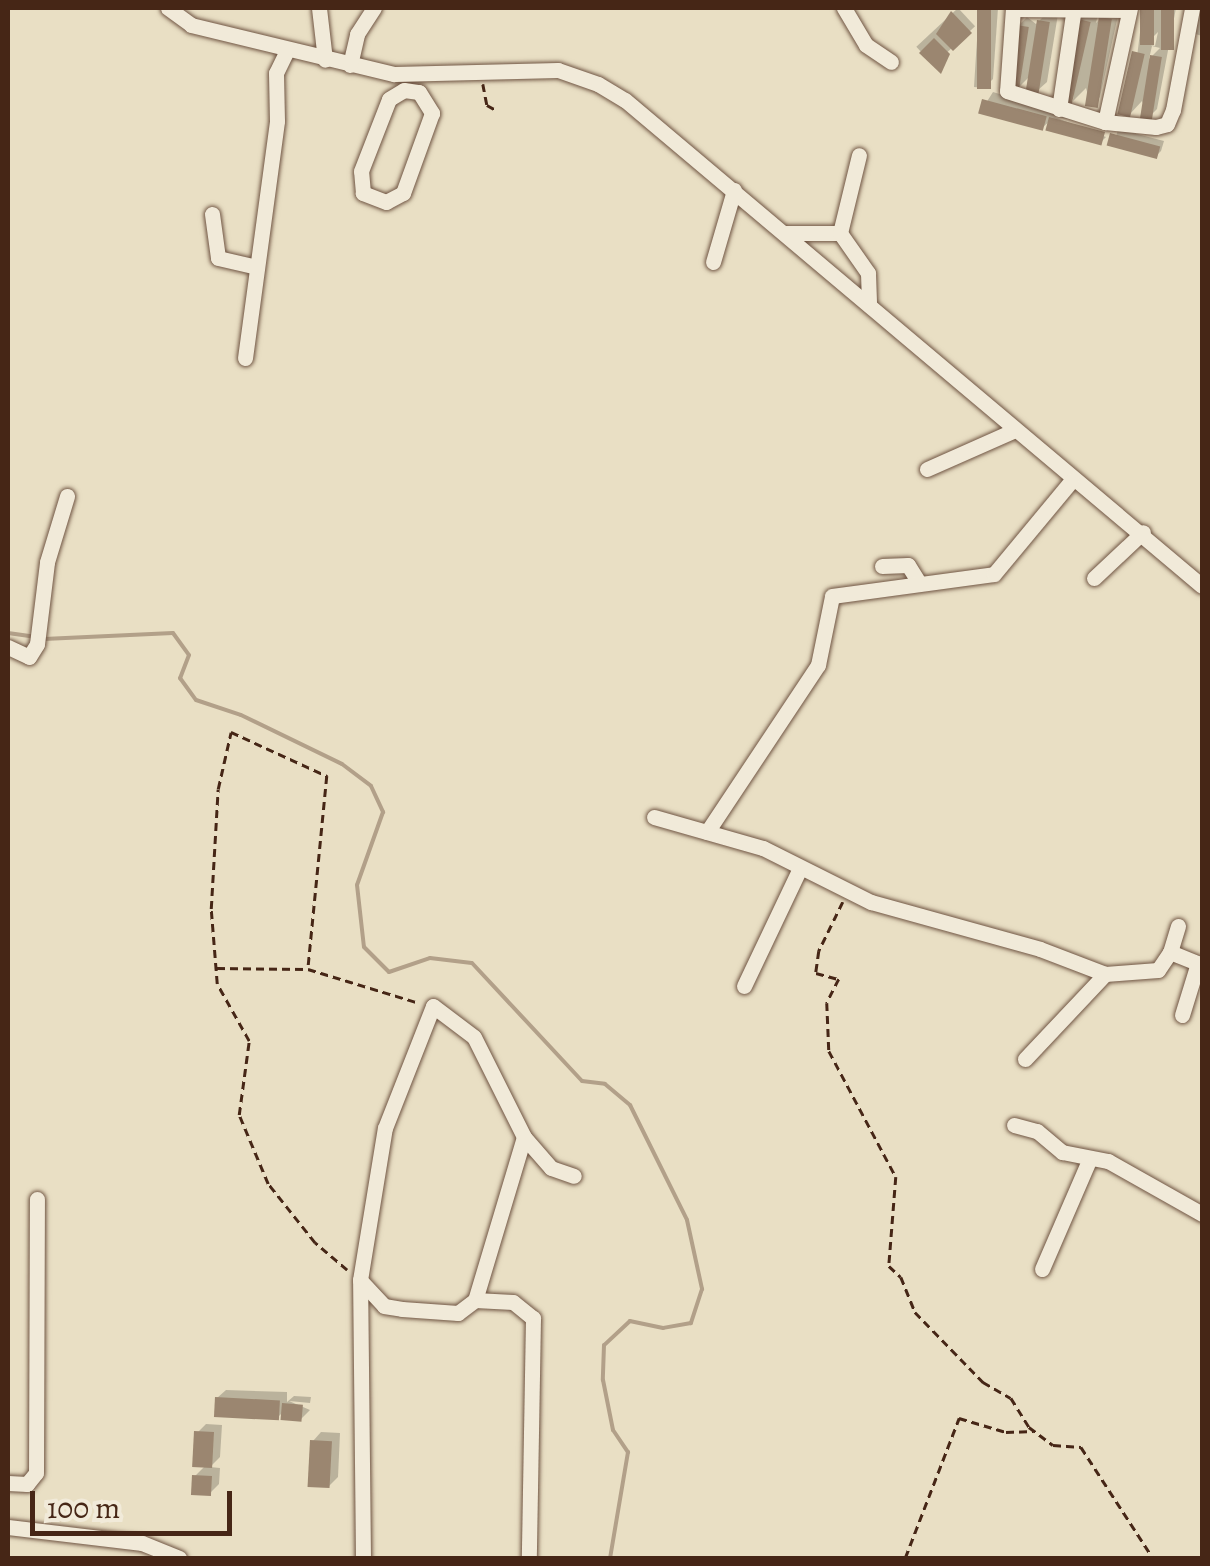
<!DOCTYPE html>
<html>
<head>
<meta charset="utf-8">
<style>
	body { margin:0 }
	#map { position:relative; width:1210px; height:1566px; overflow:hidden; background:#e9dfc4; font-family:Alegreya,serif }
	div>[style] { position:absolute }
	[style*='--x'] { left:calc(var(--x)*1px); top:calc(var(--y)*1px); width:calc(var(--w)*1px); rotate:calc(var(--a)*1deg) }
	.shadow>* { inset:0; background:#0003; transform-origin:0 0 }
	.stream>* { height:4px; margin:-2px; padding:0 2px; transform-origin:2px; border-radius:2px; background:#b2a089 }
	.building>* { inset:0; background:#9b8670; transform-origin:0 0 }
	.path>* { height:2.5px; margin-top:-1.25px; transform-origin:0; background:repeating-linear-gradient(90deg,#462616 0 8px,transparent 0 13px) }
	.roads { filter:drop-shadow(0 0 2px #6f5442) drop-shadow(0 0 2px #6f5442) }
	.minor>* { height:15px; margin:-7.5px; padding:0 7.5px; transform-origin:7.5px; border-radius:7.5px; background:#f1ead9 }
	span { translate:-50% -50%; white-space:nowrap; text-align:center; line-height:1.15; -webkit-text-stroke:10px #f1ead9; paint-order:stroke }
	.frame { position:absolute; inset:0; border:10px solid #462616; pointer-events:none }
	.scale { position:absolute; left:30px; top:1491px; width:202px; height:45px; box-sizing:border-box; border:5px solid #462616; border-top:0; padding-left:12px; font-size:30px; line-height:35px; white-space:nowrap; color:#462616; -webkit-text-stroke:8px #f1ead9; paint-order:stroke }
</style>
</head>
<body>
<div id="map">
	<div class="shadow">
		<i style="left:958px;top:8px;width:25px;height:57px;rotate:47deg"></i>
		<i style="clip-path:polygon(979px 8px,998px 8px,993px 79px,984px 88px,974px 87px)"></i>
		<i style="clip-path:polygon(evenodd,1143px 8px,1176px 8px,1157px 109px,1148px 118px,1142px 101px,1130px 114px,1143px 8px,1158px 32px,1155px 46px,1146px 44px,1158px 32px,1143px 8px,1152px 46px,1160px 48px,1149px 59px,1152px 46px)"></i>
		<i style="clip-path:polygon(1197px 8px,1202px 8px,1202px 36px,1192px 33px)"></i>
		<i style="clip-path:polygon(1110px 9px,1119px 11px,1100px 97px,1091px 106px,1086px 88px,1073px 101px,1080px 20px,1089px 11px,1098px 14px,1096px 23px)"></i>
		<i style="clip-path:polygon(1048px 12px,1058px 14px,1047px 82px,1038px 90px,1030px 76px,1019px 87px,1018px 26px,1027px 17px,1036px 24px)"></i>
		<i style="clip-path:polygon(993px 92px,1109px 127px,1052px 116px,1106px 137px,1101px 142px,1049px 129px,1051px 120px,1043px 127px,981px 111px)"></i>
		<i style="clip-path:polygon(1118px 129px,1164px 141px,1161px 151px,1156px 156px,1116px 137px)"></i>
		<i style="clip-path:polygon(226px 1390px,287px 1392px,287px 1402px,294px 1396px,311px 1397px,310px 1403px,289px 1401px,310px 1410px,301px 1419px,284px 1411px,278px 1417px,217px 1398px)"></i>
		<i style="clip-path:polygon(206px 1424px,222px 1425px,220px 1457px,210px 1467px,220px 1468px,219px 1484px,210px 1493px,195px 1476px,205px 1466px,197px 1433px)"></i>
		<i style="clip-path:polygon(321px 1432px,340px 1433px,338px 1477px,329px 1486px,313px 1441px)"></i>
	</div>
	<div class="stream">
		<i style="--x:8;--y:633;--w:27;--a:8"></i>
		<i style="--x:44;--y:639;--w:129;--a:-2.7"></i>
		<i style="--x:173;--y:633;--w:27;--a:54"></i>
		<i style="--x:189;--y:655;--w:25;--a:111"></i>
		<i style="--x:180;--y:678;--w:27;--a:54"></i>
		<i style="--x:196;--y:700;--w:47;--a:18.4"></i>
		<i style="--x:241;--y:715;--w:112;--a:25.9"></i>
		<i style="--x:342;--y:764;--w:36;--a:37"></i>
		<i style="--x:371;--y:786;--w:29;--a:65"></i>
		<i style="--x:383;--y:812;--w:77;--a:109.6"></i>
		<i style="--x:357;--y:885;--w:62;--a:83.6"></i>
		<i style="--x:364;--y:947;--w:35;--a:45"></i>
		<i style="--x:389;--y:972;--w:43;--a:-18.9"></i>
		<i style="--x:430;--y:958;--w:42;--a:6.8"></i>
		<i style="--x:472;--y:963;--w:161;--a:47"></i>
		<i style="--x:582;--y:1081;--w:23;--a:7"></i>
		<i style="--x:605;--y:1084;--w:33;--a:40"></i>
		<i style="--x:630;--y:1105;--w:128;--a:63.6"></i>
		<i style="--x:687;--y:1220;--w:71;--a:77.7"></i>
		<i style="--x:702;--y:1289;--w:36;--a:108"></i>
		<i style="--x:691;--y:1323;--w:28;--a:170"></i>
		<i style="--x:663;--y:1328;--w:34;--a:-168"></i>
		<i style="--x:630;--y:1321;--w:35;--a:137"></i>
		<i style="--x:604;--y:1345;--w:35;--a:92"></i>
		<i style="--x:603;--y:1380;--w:51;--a:78.7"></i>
		<i style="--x:613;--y:1430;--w:27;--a:56"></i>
		<i style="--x:628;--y:1452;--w:108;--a:99.6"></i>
	</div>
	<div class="building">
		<i style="left:977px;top:8px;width:14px;height:81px"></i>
		<i style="left:1140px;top:8px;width:14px;height:37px"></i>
		<i style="left:1161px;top:8px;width:13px;height:42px"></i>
		<i style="clip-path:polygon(951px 11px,972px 33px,953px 51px,936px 34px)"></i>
		<i style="left:1099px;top:17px;width:13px;height:90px;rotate:9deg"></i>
		<i style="left:1078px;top:19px;width:13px;height:84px;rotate:13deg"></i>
		<i style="left:1037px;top:20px;width:13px;height:72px;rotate:9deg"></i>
		<i style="left:1016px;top:25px;width:13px;height:64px;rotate:9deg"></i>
		<i style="clip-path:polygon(934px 38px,950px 54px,941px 74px,919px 53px)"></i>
		<i style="left:1132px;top:51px;width:13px;height:65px;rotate:13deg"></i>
		<i style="left:1150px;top:55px;width:12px;height:65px;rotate:9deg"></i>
		<i style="left:982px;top:99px;width:67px;height:15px;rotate:15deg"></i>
		<i style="left:1049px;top:117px;width:58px;height:14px;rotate:15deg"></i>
		<i style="left:1110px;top:133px;width:52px;height:13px;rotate:15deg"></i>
		<i style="left:215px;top:1397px;width:65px;height:20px;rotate:3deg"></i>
		<i style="left:282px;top:1403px;width:21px;height:17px;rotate:5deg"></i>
		<i style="left:194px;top:1431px;width:20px;height:36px;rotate:3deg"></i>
		<i style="left:310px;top:1440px;width:22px;height:47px;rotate:3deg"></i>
		<i style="left:192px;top:1475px;width:20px;height:20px;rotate:3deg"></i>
	</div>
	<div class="path">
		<i style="--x:483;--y:84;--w:21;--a:79"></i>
		<i style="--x:487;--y:105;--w:10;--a:29"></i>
		<i style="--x:843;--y:902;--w:55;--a:116.1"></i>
		<i style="--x:819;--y:951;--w:22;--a:98"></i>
		<i style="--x:816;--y:973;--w:24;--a:15"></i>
		<i style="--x:839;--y:979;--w:27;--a:117"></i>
		<i style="--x:827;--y:1003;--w:48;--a:87.6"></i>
		<i style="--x:829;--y:1051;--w:143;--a:62"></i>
		<i style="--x:896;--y:1177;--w:89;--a:94.5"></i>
		<i style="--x:889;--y:1266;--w:16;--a:43"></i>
		<i style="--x:901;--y:1277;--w:38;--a:68"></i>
		<i style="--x:915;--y:1312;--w:98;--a:45.8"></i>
		<i style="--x:983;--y:1382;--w:32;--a:30"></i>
		<i style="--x:1011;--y:1398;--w:34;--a:58"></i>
		<i style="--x:1029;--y:1427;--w:30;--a:37"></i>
		<i style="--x:1053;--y:1445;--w:28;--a:4"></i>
		<i style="--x:1081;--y:1447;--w:132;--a:57"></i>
		<i style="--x:217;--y:968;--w:91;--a:0.6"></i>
		<i style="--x:347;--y:1270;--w:42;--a:-139.8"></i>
		<i style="--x:315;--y:1243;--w:75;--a:-128.5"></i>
		<i style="--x:268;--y:1184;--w:75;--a:-112.8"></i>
		<i style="--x:239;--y:1115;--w:75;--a:-82.3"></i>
		<i style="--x:249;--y:1041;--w:65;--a:-119.3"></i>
		<i style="--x:217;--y:984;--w:75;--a:-94.6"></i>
		<i style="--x:211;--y:909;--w:120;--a:-86.7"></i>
		<i style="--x:218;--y:789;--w:58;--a:-77.2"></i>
		<i style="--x:231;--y:732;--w:106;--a:24.6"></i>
		<i style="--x:327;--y:776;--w:194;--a:95.6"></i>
		<i style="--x:308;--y:969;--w:116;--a:17"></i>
		<i style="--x:905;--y:1558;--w:150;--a:-68.9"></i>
		<i style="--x:959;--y:1418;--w:49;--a:16.6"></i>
		<i style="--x:1006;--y:1432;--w:27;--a:-2"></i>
	</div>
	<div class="roads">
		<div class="minor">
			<i style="--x:168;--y:8;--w:29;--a:36"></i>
			<i style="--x:191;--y:25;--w:209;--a:13.6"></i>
			<i style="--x:394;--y:74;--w:164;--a:-1.4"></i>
			<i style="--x:558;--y:70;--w:42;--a:19.3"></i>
			<i style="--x:598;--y:84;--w:31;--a:31"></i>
			<i style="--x:625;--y:100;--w:754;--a:40.11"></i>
			<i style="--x:319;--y:8;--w:52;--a:83.4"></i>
			<i style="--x:844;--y:8;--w:43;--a:59.3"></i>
			<i style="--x:866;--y:45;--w:30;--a:34"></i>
			<i style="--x:1013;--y:8;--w:83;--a:94.1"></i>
			<i style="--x:1007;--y:91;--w:103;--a:17.6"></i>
			<i style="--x:1105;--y:122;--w:51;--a:5.6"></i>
			<i style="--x:1156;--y:127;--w:11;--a:-15"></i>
			<i style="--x:1167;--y:124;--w:15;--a:-67"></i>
			<i style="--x:1173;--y:110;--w:104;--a:-79.4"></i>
			<i style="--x:1013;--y:9;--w:116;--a:0.5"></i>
			<i style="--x:350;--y:65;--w:32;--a:-77"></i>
			<i style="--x:357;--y:34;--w:31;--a:-57"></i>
			<i style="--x:404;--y:90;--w:15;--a:8"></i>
			<i style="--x:419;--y:92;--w:25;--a:58"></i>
			<i style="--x:432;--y:113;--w:85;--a:109.9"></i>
			<i style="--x:403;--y:193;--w:19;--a:152"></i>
			<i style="--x:386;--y:202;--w:25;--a:-159"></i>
			<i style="--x:363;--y:193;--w:22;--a:-95"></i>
			<i style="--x:361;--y:171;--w:77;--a:-68.7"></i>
			<i style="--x:389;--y:99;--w:17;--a:-31"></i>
			<i style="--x:1059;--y:109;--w:102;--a:-81.6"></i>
			<i style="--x:1105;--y:122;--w:117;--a:-77.6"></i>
			<i style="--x:212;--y:214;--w:44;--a:82.2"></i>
			<i style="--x:218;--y:258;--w:40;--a:13"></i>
			<i style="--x:785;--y:233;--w:55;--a:0"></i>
			<i style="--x:840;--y:233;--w:49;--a:55"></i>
			<i style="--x:868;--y:273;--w:32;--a:88"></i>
			<i style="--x:840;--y:233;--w:80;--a:-76.3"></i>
			<i style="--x:713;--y:262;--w:75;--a:-73.7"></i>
			<i style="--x:245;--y:358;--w:239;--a:-82.3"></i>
			<i style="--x:277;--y:121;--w:48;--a:-91.2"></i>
			<i style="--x:276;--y:73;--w:25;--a:-64"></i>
			<i style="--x:927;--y:469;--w:96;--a:-23.9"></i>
			<i style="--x:882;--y:566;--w:26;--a:-2"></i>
			<i style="--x:908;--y:565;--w:22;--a:58"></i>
			<i style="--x:1094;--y:578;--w:67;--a:-43.2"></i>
			<i style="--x:8;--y:647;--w:23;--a:25"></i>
			<i style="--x:29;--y:657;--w:15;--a:-58"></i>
			<i style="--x:37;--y:644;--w:83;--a:-83"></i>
			<i style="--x:47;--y:562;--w:69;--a:-73.1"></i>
			<i style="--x:654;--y:817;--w:113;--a:15.9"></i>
			<i style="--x:763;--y:848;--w:121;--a:26.6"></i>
			<i style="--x:871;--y:902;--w:175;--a:15.5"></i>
			<i style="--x:1040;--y:949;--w:70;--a:21"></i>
			<i style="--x:1105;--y:974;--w:53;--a:-4.3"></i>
			<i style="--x:1158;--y:970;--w:22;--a:-56"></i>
			<i style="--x:707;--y:832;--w:201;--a:-56.4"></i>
			<i style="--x:818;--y:665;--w:70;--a:-78.5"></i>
			<i style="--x:832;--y:596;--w:163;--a:-7.7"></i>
			<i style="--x:994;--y:574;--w:122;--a:-50.3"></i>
			<i style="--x:1178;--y:926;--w:27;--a:107"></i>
			<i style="--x:1170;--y:952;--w:35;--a:22"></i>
			<i style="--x:744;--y:986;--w:131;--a:-64.6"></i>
			<i style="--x:1182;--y:1015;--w:54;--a:-72.9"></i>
			<i style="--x:1025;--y:1059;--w:117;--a:-46.7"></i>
			<i style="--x:1014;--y:1125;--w:24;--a:15"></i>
			<i style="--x:1037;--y:1131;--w:33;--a:40"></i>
			<i style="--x:1062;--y:1152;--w:47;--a:11.1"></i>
			<i style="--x:1108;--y:1161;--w:108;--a:29.4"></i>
			<i style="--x:524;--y:1137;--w:41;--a:48.9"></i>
			<i style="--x:551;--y:1168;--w:24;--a:19"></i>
			<i style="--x:1042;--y:1269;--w:121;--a:-66.6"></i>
			<i style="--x:360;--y:1280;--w:35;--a:47"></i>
			<i style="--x:384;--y:1306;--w:18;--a:9"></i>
			<i style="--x:402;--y:1309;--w:56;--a:4.1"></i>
			<i style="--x:458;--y:1313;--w:21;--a:-37"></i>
			<i style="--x:8;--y:1483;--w:19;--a:3"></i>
			<i style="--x:27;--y:1484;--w:14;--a:-51"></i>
			<i style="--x:36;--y:1473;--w:274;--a:-89.8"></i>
			<i style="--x:8;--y:1527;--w:135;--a:6.8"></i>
			<i style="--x:142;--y:1543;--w:40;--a:22"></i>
			<i style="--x:363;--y:1558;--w:278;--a:-90.6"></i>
			<i style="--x:360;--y:1280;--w:154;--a:-80.7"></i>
			<i style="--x:385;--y:1128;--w:131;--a:-68.5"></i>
			<i style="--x:433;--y:1006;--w:51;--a:37.1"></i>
			<i style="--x:474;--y:1037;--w:112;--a:63.4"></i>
			<i style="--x:524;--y:1137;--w:170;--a:106.7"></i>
			<i style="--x:475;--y:1300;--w:38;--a:3"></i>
			<i style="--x:513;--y:1302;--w:26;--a:39"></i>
			<i style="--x:533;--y:1318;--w:240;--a:91"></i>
		</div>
	</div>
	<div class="frame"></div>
	<div class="scale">100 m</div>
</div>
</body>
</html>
